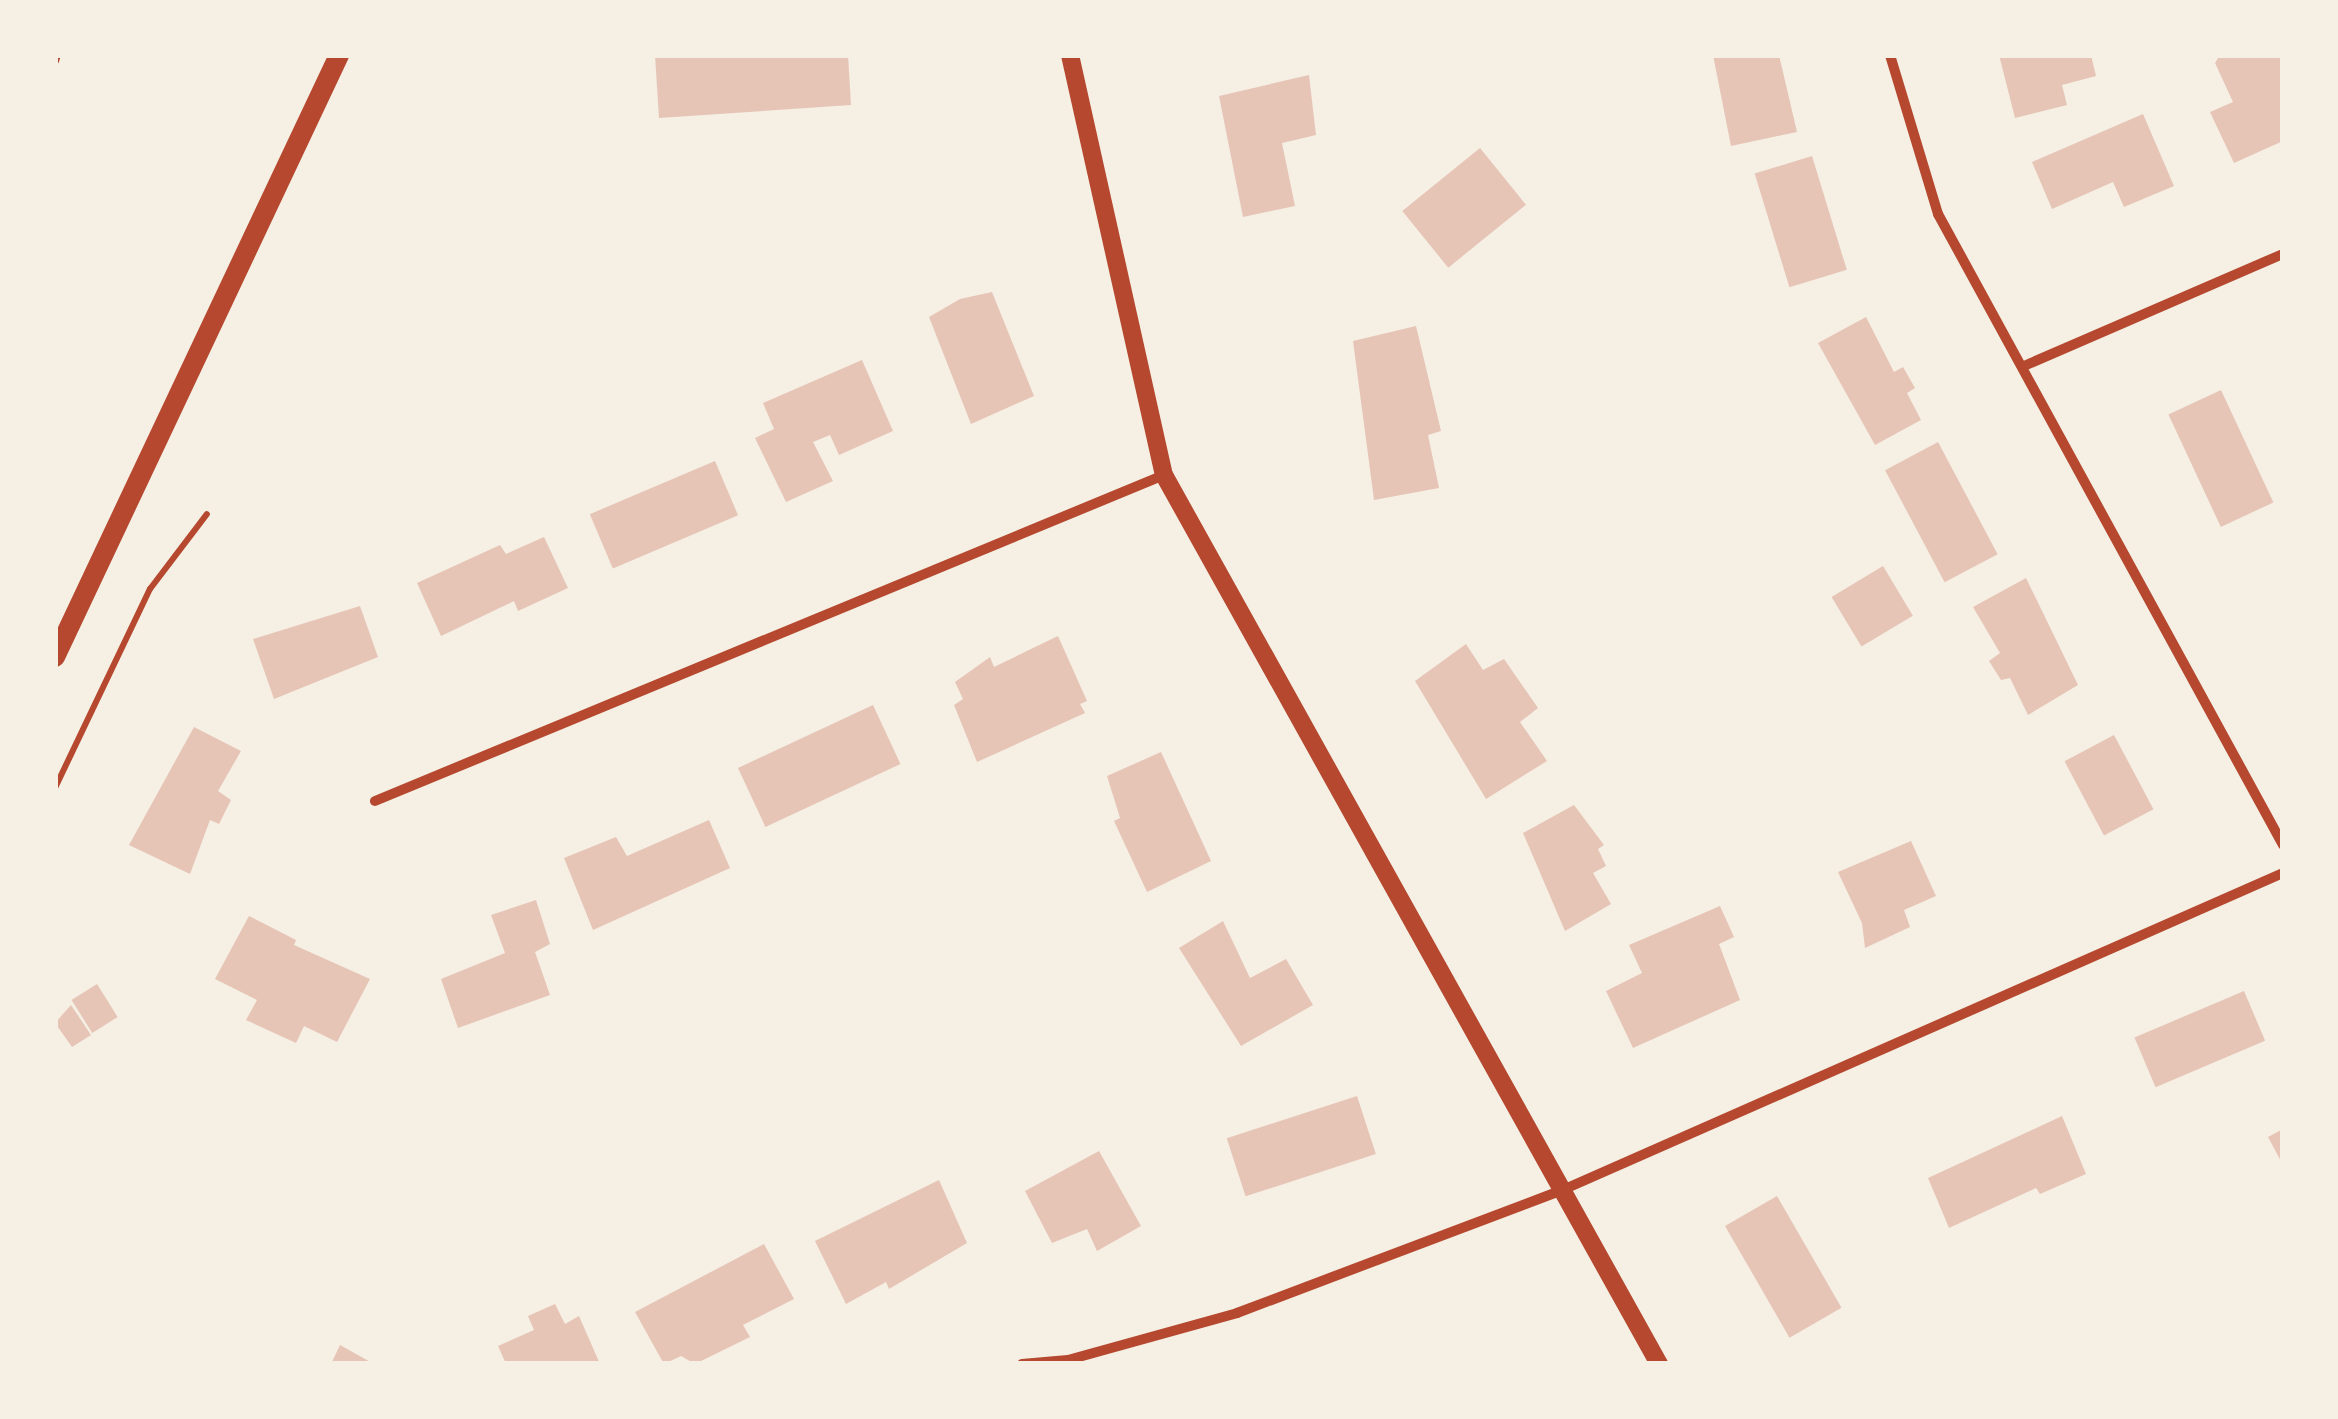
<!DOCTYPE html>
<html>
<head>
<meta charset="utf-8">
<style>
	body { margin:0 }
	#map { position:relative; width:2338px; height:1419px; overflow:hidden; background:#f6efe4; font-family:Signika,sans-serif }
	div>[style] { position:absolute }
	[style*='--x'] { left:calc(var(--x)*1px); top:calc(var(--y)*1px); width:calc(var(--w)*1px); rotate:calc(var(--a)*1deg) }
	.building>* { inset:0; background:#e6c5b7; transform-origin:0 0 }
	.path>* { height:6px; margin:-3px; padding:0 3px; transform-origin:3px; border-radius:3px; background:#b5482f }
	.service>* { height:8px; margin:-4px; padding:0 4px; transform-origin:4px; border-radius:4px; background:#b5482f }
	.minor>* { height:10px; margin:-5px; padding:0 5px; transform-origin:5px; border-radius:5px; background:#b5482f }
	.tertiary>* { height:18px; margin:-9px; padding:0 9px; transform-origin:9px; border-radius:9px; background:#b5482f }
	.secondary>* { height:20px; margin:-10px; padding:0 10px; transform-origin:10px; border-radius:10px; background:#b5482f }
	span { translate:-50% -50%; white-space:nowrap; text-align:center; line-height:1.15; -webkit-text-stroke:10px #f6efe4; paint-order:stroke }
	.frame { position:absolute; inset:0; border:58px solid #f6efe4; pointer-events:none }
</style>
</head>
<body>
<div id="map">
	<div class="building">
		<i style="clip-path:polygon(655px 55px,848px 55px,851px 105px,659px 118px)"></i>
		<i style="clip-path:polygon(1713px 55px,1779px 55px,1797px 132px,1731px 146px)"></i>
		<i style="clip-path:polygon(1999px 55px,2091px 55px,2096px 76px,2062px 85px,2067px 105px,2015px 118px)"></i>
		<i style="clip-path:polygon(2220px 55px,2283px 55px,2283px 141px,2234px 163px,2210px 112px,2233px 102px,2215px 63px)"></i>
		<i style="clip-path:polygon(1309px 75px,1316px 135px,1282px 143px,1295px 206px,1243px 217px,1219px 96px)"></i>
		<i style="clip-path:polygon(2143px 114px,2174px 186px,2124px 207px,2113px 182px,2052px 209px,2032px 162px)"></i>
		<i style="left:1480px;top:148px;width:73px;height:100px;rotate:51deg"></i>
		<i style="left:1812px;top:156px;width:119px;height:60px;rotate:73deg"></i>
		<i style="clip-path:polygon(992px 292px,1034px 396px,971px 424px,929px 317px,960px 299px)"></i>
		<i style="clip-path:polygon(1866px 317px,1894px 372px,1903px 367px,1915px 388px,1907px 393px,1921px 420px,1875px 445px,1818px 343px)"></i>
		<i style="clip-path:polygon(1416px 326px,1441px 431px,1428px 435px,1439px 488px,1374px 500px,1353px 341px)"></i>
		<i style="clip-path:polygon(862px 360px,893px 431px,839px 455px,830px 435px,813px 442px,833px 481px,786px 502px,755px 438px,774px 429px,763px 403px)"></i>
		<i style="left:2221px;top:390px;width:124px;height:58px;rotate:65deg"></i>
		<i style="left:1938px;top:442px;width:127px;height:60px;rotate:62deg"></i>
		<i style="left:715px;top:461px;width:59px;height:136px;rotate:67deg"></i>
		<i style="clip-path:polygon(544px 537px,568px 588px,518px 611px,514px 601px,441px 636px,417px 583px,500px 545px,506px 554px)"></i>
		<i style="left:1883px;top:566px;width:58px;height:60px;rotate:59deg"></i>
		<i style="clip-path:polygon(2026px 578px,2078px 685px,2028px 715px,2010px 678px,2001px 680px,1989px 661px,2000px 653px,1973px 607px)"></i>
		<i style="clip-path:polygon(360px 606px,378px 657px,274px 699px,253px 639px)"></i>
		<i style="clip-path:polygon(1058px 636px,1087px 701px,1080px 704px,1085px 713px,977px 762px,954px 705px,963px 699px,955px 682px,990px 657px,994px 667px)"></i>
		<i style="clip-path:polygon(1466px 644px,1483px 670px,1504px 659px,1538px 708px,1520px 722px,1547px 761px,1486px 799px,1415px 681px)"></i>
		<i style="left:873px;top:705px;width:65px;height:149px;rotate:65deg"></i>
		<i style="clip-path:polygon(194px 727px,241px 751px,218px 791px,231px 800px,219px 824px,210px 820px,190px 874px,129px 845px)"></i>
		<i style="left:2114px;top:735px;width:84px;height:56px;rotate:62deg"></i>
		<i style="clip-path:polygon(1161px 752px,1211px 861px,1147px 892px,1114px 821px,1120px 818px,1107px 776px)"></i>
		<i style="clip-path:polygon(1574px 805px,1604px 845px,1598px 849px,1606px 866px,1593px 873px,1611px 904px,1565px 931px,1523px 833px)"></i>
		<i style="clip-path:polygon(709px 820px,730px 868px,593px 930px,564px 858px,616px 837px,627px 856px)"></i>
		<i style="clip-path:polygon(1911px 841px,1936px 896px,1904px 910px,1910px 927px,1865px 948px,1862px 923px,1838px 872px)"></i>
		<i style="clip-path:polygon(536px 900px,550px 944px,535px 952px,550px 995px,458px 1028px,441px 979px,505px 953px,491px 915px)"></i>
		<i style="clip-path:polygon(1720px 906px,1734px 937px,1719px 944px,1740px 1000px,1633px 1048px,1606px 991px,1642px 973px,1629px 945px)"></i>
		<i style="clip-path:polygon(249px 916px,296px 940px,294px 945px,370px 979px,337px 1042px,304px 1026px,296px 1043px,246px 1020px,257px 1000px,215px 979px)"></i>
		<i style="clip-path:polygon(1223px 921px,1250px 978px,1286px 959px,1313px 1005px,1241px 1046px,1179px 948px)"></i>
		<i style="left:97px;top:984px;width:39px;height:30px;rotate:58deg"></i>
		<i style="left:2244px;top:991px;width:54px;height:119px;rotate:67deg"></i>
		<i style="clip-path:polygon(71px 1005px,91px 1035px,72px 1047px,55px 1023px)"></i>
		<i style="left:1357px;top:1096px;width:61px;height:137px;rotate:72deg"></i>
		<i style="clip-path:polygon(2062px 1116px,2086px 1174px,2040px 1194px,2036px 1188px,1949px 1228px,1928px 1178px)"></i>
		<i style="clip-path:polygon(2283px 1129px,2283px 1165px,2268px 1137px)"></i>
		<i style="clip-path:polygon(1099px 1151px,1141px 1226px,1097px 1251px,1087px 1229px,1052px 1243px,1025px 1191px)"></i>
		<i style="clip-path:polygon(939px 1180px,967px 1243px,889px 1289px,886px 1282px,846px 1304px,815px 1241px)"></i>
		<i style="left:1777px;top:1196px;width:129px;height:60px;rotate:60deg"></i>
		<i style="clip-path:polygon(764px 1244px,794px 1299px,743px 1325px,750px 1337px,695px 1364px,681px 1356px,664px 1364px,635px 1312px)"></i>
		<i style="clip-path:polygon(555px 1304px,565px 1324px,579px 1316px,600px 1364px,506px 1364px,498px 1346px,534px 1330px,528px 1316px)"></i>
		<i style="clip-path:polygon(340px 1345px,374px 1364px,331px 1364px)"></i>
	</div>
	<div class="path">
		<i style="--x:55;--y:788;--w:221;--a:-64.5"></i>
		<i style="--x:150;--y:589;--w:94;--a:-52.8"></i>
	</div>
	<div class="service">
		<i style="--x:55;--y:61;--w:6;--a:-72"></i>
	</div>
	<div class="minor">
		<i style="--x:1890;--y:55;--w:166;--a:73.2"></i>
		<i style="--x:1938;--y:214;--w:719;--a:61.33"></i>
		<i style="--x:2024;--y:366;--w:282;--a:-23.4"></i>
		<i style="--x:375;--y:801;--w:854;--a:-22.45"></i>
		<i style="--x:1022;--y:1364;--w:46;--a:-5"></i>
		<i style="--x:1068;--y:1360;--w:175;--a:-15.5"></i>
		<i style="--x:1237;--y:1313;--w:343;--a:-20.7"></i>
		<i style="--x:1558;--y:1192;--w:792;--a:-23.75"></i>
	</div>
	<div class="tertiary">
		<i style="--x:1070;--y:55;--w:430;--a:77.4"></i>
		<i style="--x:1164;--y:475;--w:1018;--a:60.89"></i>
	</div>
	<div class="secondary">
		<i style="--x:55;--y:657;--w:666;--a:-64.74"></i>
	</div>
	<div class="frame"></div>
</div>
</body>
</html>
